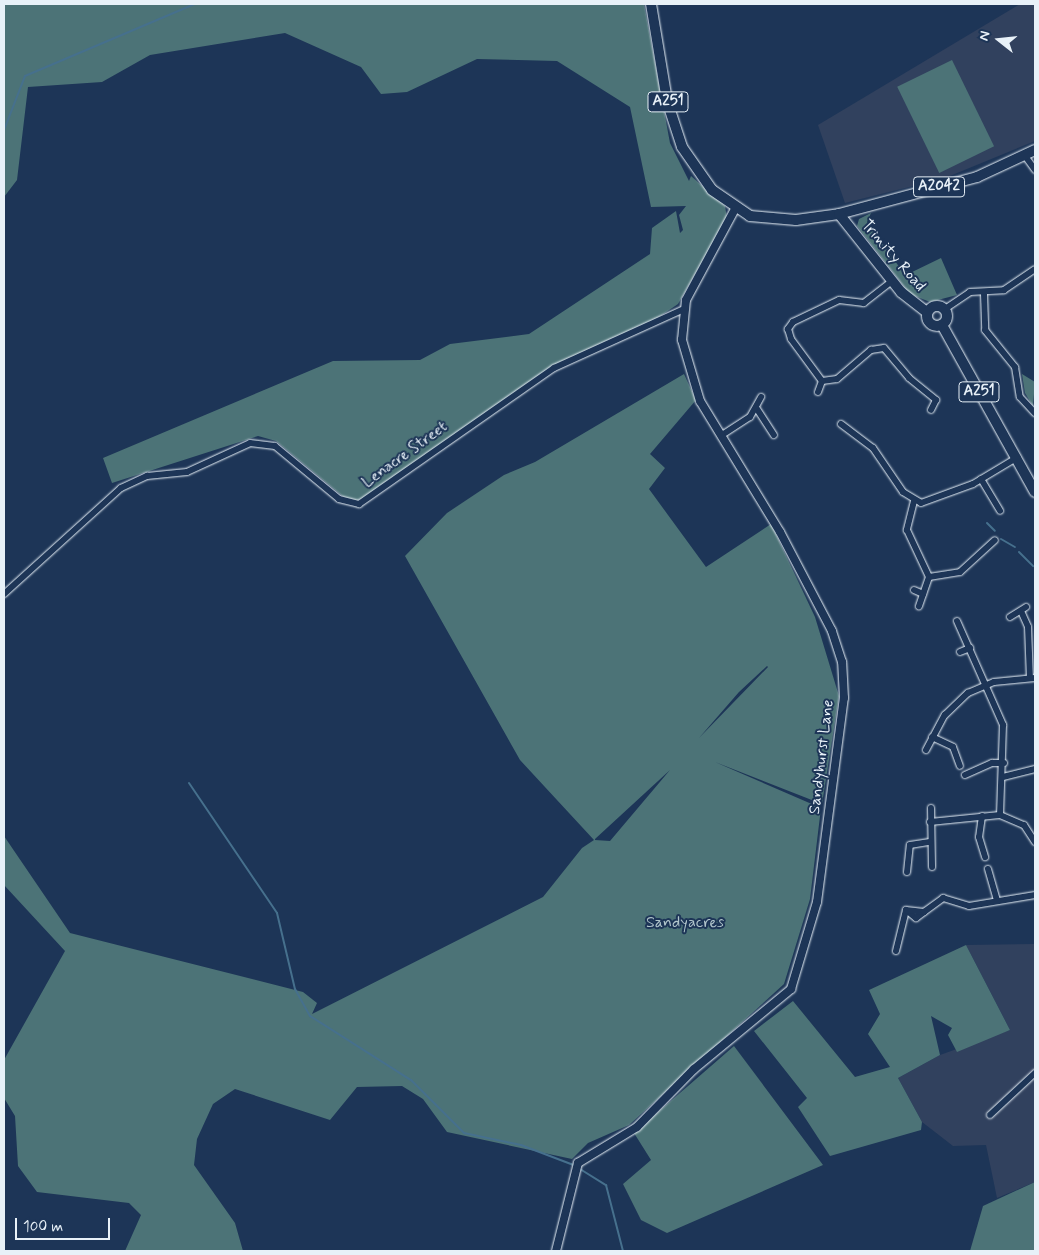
<!DOCTYPE html>
<html>
<head>
<meta charset="utf-8">
<style>
	body { margin:0 }
	#map { position:relative; width:1039px; height:1255px; overflow:hidden; background:#1d3557; font-family:Mynerve,sans-serif }
	div>[style] { position:absolute }
	[style*='--x'] { left:calc(var(--x)*1px); top:calc(var(--y)*1px); width:calc(var(--w)*1px); rotate:calc(var(--a)*1deg) }
	.built>* { inset:0; background:#31415e }
	.green>* { inset:0; background:#4c7377; transform-origin:0 0 }
	.stream>* { height:2px; margin:-1px; padding:0 1px; transform-origin:1px; border-radius:1px; background:#46708d }
	.roads { filter:drop-shadow(0 0 1px #e8f1f8) drop-shadow(0 0 1px #e8f1f8) }
	.minor>* { height:6px; margin:-3px; padding:0 3px; transform-origin:3px; border-radius:3px; background:#1d3557 }
	.tertiary>* { height:8px; margin:-4px; padding:0 4px; transform-origin:4px; border-radius:4px; background:#1d3557 }
	.primary>* { height:10px; margin:-5px; padding:0 5px; transform-origin:5px; border-radius:5px; background:#1d3557 }
	.primary>.ring { margin:-5px; padding:0; box-sizing:content-box; background:none; border:10px solid #1d3557; border-radius:50% }
	span { translate:-50% -50%; white-space:nowrap; text-align:center; line-height:1.15; -webkit-text-stroke:4px #1d3557; paint-order:stroke }
	.shield-label span { padding:1px 4px; background:#1d3557; border:1px solid; border-radius:4px; -webkit-text-stroke-width:0 }
	.shield-label { font-size:15px; color:#e8f1f8; font-weight:700 }
	.street-label { font-size:16px; color:#e8f1f8 }
	.park-label { font-size:16px; color:#b1c5cb }
	.frame { position:absolute; inset:0; border:5px solid #e8f1f8; pointer-events:none }
	.north { position:absolute; left:974px; top:15px; width:50px; height:50px; -webkit-text-stroke:4px #1d3557; paint-order:stroke; rotate:286deg; font-size:14px; font-weight:700; line-height:20px; text-align:center; color:#e8f1f8 }
	.north::after { content:''; display:block; margin:auto; width:18px; height:22px; background:#e8f1f8; clip-path:polygon(50% 0,100% 100%,50% 72%,0 100%) }
	.scale { position:absolute; left:15px; top:1218px; width:95px; height:22px; box-sizing:border-box; border:2px solid #e8f1f8; border-top:0; padding-left:6px; font-size:15px; line-height:18px; white-space:nowrap; color:#e8f1f8; -webkit-text-stroke:4px #1d3557; paint-order:stroke }
</style>
</head>
<body>
<div id="map">
	<div class="built">
		<i style="clip-path:polygon(1020px 4px,1035px 4px,1035px 141px,945px 178px,845px 203px,818px 125px)"></i>
		<i style="clip-path:polygon(1035px 944px,1035px 1182px,997px 1198px,986px 1145px,953px 1146px,935px 1132px,922px 1122px,898px 1078px,940px 1055px,1010px 1030px,966px 945px)"></i>
	</div>
	<div class="green">
		<i style="clip-path:polygon(4px 4px,644px 4px,670px 143px,689px 181px,691px 176px,725px 206px,727px 218px,678px 304px,644px 327px,553px 366px,371px 495px,351px 503px,276px 441px,258px 436px,112px 483px,103px 458px,333px 361px,420px 360px,450px 344px,529px 334px,650px 254px,652px 228px,676px 211px,680px 233px,683px 230px,679px 215px,686px 206px,651px 207px,630px 107px,557px 61px,477px 59px,407px 92px,381px 94px,361px 67px,285px 33px,150px 55px,102px 82px,28px 87px,17px 180px,4px 197px)"></i>
		<i style="left:952px;top:60px;width:96px;height:61px;rotate:64deg"></i>
		<i style="clip-path:polygon(871px 213px,867px 222px,900px 268px,910px 273px,941px 258px,957px 295px,930px 302px,910px 294px,857px 226px,859px 219px)"></i>
		<i style="clip-path:polygon(evenodd,684px 374px,696px 400px,650px 454px,665px 468px,649px 489px,706px 567px,771px 524px,815px 617px,839px 696px,822px 804px,715px 762px,821px 808px,810px 899px,784px 984px,629px 1125px,588px 1143px,572px 1159px,447px 1132px,423px 1099px,402px 1086px,357px 1087px,330px 1120px,235px 1089px,213px 1104px,197px 1139px,194px 1165px,235px 1223px,243px 1251px,125px 1251px,141px 1215px,129px 1203px,37px 1192px,18px 1166px,15px 1116px,4px 1098px,4px 1060px,65px 951px,4px 885px,4px 836px,70px 933px,303px 992px,317px 1003px,312px 1014px,543px 897px,582px 848px,594px 840px,520px 760px,405px 556px,447px 513px,504px 475px,535px 462px,684px 374px,767px 666px,768px 667px,699px 738px,739px 692px,767px 666px,684px 374px,670px 770px,610px 841px,595px 840px,595px 839px,670px 770px)"></i>
		<i style="clip-path:polygon(1022px 374px,1035px 382px,1033px 406px,1025px 393px)"></i>
		<i style="clip-path:polygon(966px 945px,1010px 1030px,957px 1052px,948px 1035px,952px 1028px,931px 1016px,940px 1055px,898px 1078px,922px 1122px,921px 1130px,830px 1156px,798px 1107px,807px 1098px,754px 1031px,793px 1001px,855px 1077px,890px 1067px,868px 1034px,880px 1014px,869px 990px)"></i>
		<i style="clip-path:polygon(734px 1046px,823px 1165px,667px 1233px,641px 1220px,623px 1184px,651px 1160px,634px 1133px)"></i>
		<i style="clip-path:polygon(1035px 1182px,1035px 1251px,970px 1251px,983px 1206px)"></i>
	</div>
	<div class="stream">
		<i style="--x:4;--y:130;--w:58;--a:-68.7"></i>
		<i style="--x:25;--y:76;--w:185;--a:-23"></i>
		<i style="--x:987;--y:523;--w:11;--a:45"></i>
		<i style="--x:1001;--y:539;--w:16;--a:30"></i>
		<i style="--x:1019;--y:552;--w:20;--a:45"></i>
		<i style="--x:189;--y:783;--w:157;--a:55.9"></i>
		<i style="--x:277;--y:913;--w:78;--a:76.7"></i>
		<i style="--x:295;--y:989;--w:31;--a:61"></i>
		<i style="--x:310;--y:1016;--w:120;--a:32.4"></i>
		<i style="--x:411;--y:1080;--w:75;--a:45"></i>
		<i style="--x:464;--y:1133;--w:58;--a:11.9"></i>
		<i style="--x:521;--y:1145;--w:59;--a:20.9"></i>
		<i style="--x:580;--y:1169;--w:31;--a:32"></i>
		<i style="--x:606;--y:1185;--w:68;--a:75.6"></i>
	</div>
	<div class="roads">
		<div class="minor">
			<i style="--x:1025;--y:156;--w:17;--a:54"></i>
			<i style="--x:892;--y:281;--w:36;--a:142"></i>
			<i style="--x:864;--y:303;--w:25;--a:-173"></i>
			<i style="--x:839;--y:300;--w:51;--a:154.4"></i>
			<i style="--x:793;--y:322;--w:9;--a:126"></i>
			<i style="--x:788;--y:329;--w:10;--a:73"></i>
			<i style="--x:791;--y:339;--w:52;--a:53.6"></i>
			<i style="--x:822;--y:381;--w:15;--a:-8"></i>
			<i style="--x:837;--y:379;--w:45;--a:-40.5"></i>
			<i style="--x:871;--y:350;--w:13;--a:-9"></i>
			<i style="--x:884;--y:348;--w:39;--a:50"></i>
			<i style="--x:909;--y:378;--w:35;--a:39"></i>
			<i style="--x:936;--y:400;--w:11;--a:117"></i>
			<i style="--x:984;--y:294;--w:36;--a:88"></i>
			<i style="--x:985;--y:330;--w:48;--a:51"></i>
			<i style="--x:1015;--y:367;--w:30;--a:81"></i>
			<i style="--x:1020;--y:397;--w:22;--a:47"></i>
			<i style="--x:945;--y:309;--w:30;--a:-34"></i>
			<i style="--x:970;--y:292;--w:34;--a:-3"></i>
			<i style="--x:1004;--y:290;--w:37;--a:-34"></i>
			<i style="--x:818;--y:392;--w:12;--a:-70"></i>
			<i style="--x:757;--y:409;--w:31;--a:57"></i>
			<i style="--x:841;--y:424;--w:40;--a:37"></i>
			<i style="--x:873;--y:448;--w:53;--a:55.7"></i>
			<i style="--x:903;--y:492;--w:21;--a:31"></i>
			<i style="--x:921;--y:503;--w:55;--a:-20.1"></i>
			<i style="--x:973;--y:484;--w:52;--a:-31"></i>
			<i style="--x:722;--y:435;--w:33;--a:-33"></i>
			<i style="--x:750;--y:417;--w:23;--a:-61"></i>
			<i style="--x:981;--y:479;--w:37;--a:59"></i>
			<i style="--x:914;--y:501;--w:30;--a:104"></i>
			<i style="--x:907;--y:530;--w:52;--a:64.9"></i>
			<i style="--x:929;--y:577;--w:31;--a:109"></i>
			<i style="--x:929;--y:577;--w:31;--a:-9"></i>
			<i style="--x:960;--y:572;--w:47;--a:-42.4"></i>
			<i style="--x:914;--y:590;--w:10;--a:24"></i>
			<i style="--x:4;--y:594;--w:158;--a:-42.2"></i>
			<i style="--x:121;--y:488;--w:29;--a:-25"></i>
			<i style="--x:147;--y:476;--w:40;--a:-5.7"></i>
			<i style="--x:187;--y:472;--w:69;--a:-24.7"></i>
			<i style="--x:250;--y:443;--w:25;--a:7"></i>
			<i style="--x:275;--y:446;--w:83;--a:39.6"></i>
			<i style="--x:339;--y:499;--w:21;--a:14"></i>
			<i style="--x:359;--y:504;--w:238;--a:-34.9"></i>
			<i style="--x:554;--y:368;--w:141;--a:-24.4"></i>
			<i style="--x:1021;--y:611;--w:17;--a:66"></i>
			<i style="--x:1028;--y:627;--w:51;--a:87.8"></i>
			<i style="--x:1010;--y:617;--w:19;--a:-32"></i>
			<i style="--x:957;--y:621;--w:114;--a:66.1"></i>
			<i style="--x:1003;--y:725;--w:90;--a:91.9"></i>
			<i style="--x:1000;--y:815;--w:26;--a:23"></i>
			<i style="--x:1024;--y:825;--w:20;--a:57"></i>
			<i style="--x:960;--y:652;--w:11;--a:-22"></i>
			<i style="--x:932;--y:737;--w:23;--a:25"></i>
			<i style="--x:953;--y:747;--w:20;--a:70"></i>
			<i style="--x:926;--y:750;--w:40;--a:-62"></i>
			<i style="--x:945;--y:715;--w:32;--a:-44"></i>
			<i style="--x:968;--y:693;--w:28;--a:-23"></i>
			<i style="--x:994;--y:682;--w:41;--a:-5.6"></i>
			<i style="--x:965;--y:775;--w:30;--a:-24"></i>
			<i style="--x:992;--y:763;--w:12;--a:0"></i>
			<i style="--x:1003;--y:777;--w:33;--a:-14"></i>
			<i style="--x:931;--y:808;--w:59;--a:89"></i>
			<i style="--x:982;--y:816;--w:21;--a:98"></i>
			<i style="--x:979;--y:837;--w:21;--a:73"></i>
			<i style="--x:930;--y:822;--w:70;--a:-5.7"></i>
			<i style="--x:988;--y:869;--w:32;--a:74"></i>
			<i style="--x:907;--y:872;--w:27;--a:-84"></i>
			<i style="--x:910;--y:845;--w:20;--a:-9"></i>
			<i style="--x:906;--y:910;--w:13;--a:39"></i>
			<i style="--x:916;--y:918;--w:10;--a:-37"></i>
			<i style="--x:896;--y:951;--w:42;--a:-76.3"></i>
			<i style="--x:906;--y:910;--w:18;--a:6"></i>
			<i style="--x:924;--y:912;--w:24;--a:-36"></i>
			<i style="--x:943;--y:898;--w:27;--a:17"></i>
			<i style="--x:969;--y:906;--w:67;--a:-9.5"></i>
			<i style="--x:990;--y:1115;--w:62;--a:-43"></i>
		</div>
		<div class="tertiary">
			<i style="--x:556;--y:1251;--w:91;--a:-76"></i>
			<i style="--x:578;--y:1163;--w:69;--a:-31.4"></i>
			<i style="--x:637;--y:1127;--w:81;--a:-45.5"></i>
			<i style="--x:694;--y:1069;--w:126;--a:-39.5"></i>
			<i style="--x:791;--y:989;--w:91;--a:-73.4"></i>
			<i style="--x:817;--y:902;--w:206;--a:-82.5"></i>
			<i style="--x:844;--y:698;--w:36;--a:-93"></i>
			<i style="--x:842;--y:662;--w:33;--a:-108"></i>
			<i style="--x:832;--y:631;--w:112;--a:-117.7"></i>
			<i style="--x:780;--y:532;--w:153;--a:-121.4"></i>
			<i style="--x:700;--y:401;--w:64;--a:-106.4"></i>
			<i style="--x:682;--y:340;--w:40;--a:-84.3"></i>
			<i style="--x:686;--y:300;--w:103;--a:-61.7"></i>
		</div>
		<div class="primary">
			<i style="--x:651;--y:4;--w:98;--a:80.6"></i>
			<i style="--x:667;--y:101;--w:48;--a:71.9"></i>
			<i style="--x:682;--y:147;--w:52;--a:55.1"></i>
			<i style="--x:712;--y:190;--w:46;--a:34.4"></i>
			<i style="--x:750;--y:216;--w:46;--a:5"></i>
			<i style="--x:796;--y:220;--w:43;--a:-7.9"></i>
			<i style="--x:839;--y:214;--w:143;--a:-15"></i>
			<i style="--x:977;--y:177;--w:64;--a:-25"></i>
			<i style="--x:839;--y:214;--w:100;--a:51.5"></i>
			<i style="--x:901;--y:292;--w:33;--a:38"></i>
			<i class="ring" style="left:927px;top:306px;width:10px;height:10px"></i>
			<i style="--x:942;--y:325;--w:191;--a:60.9"></i>
		</div>
	</div>
	<div class="shield-label">
		<span style="left:668px;top:102px">A251</span>
		<span style="left:939px;top:187px">A2042</span>
		<span style="left:979px;top:392px">A251</span>
	</div>
	<div class="street-label">
		<span style="left:893px;top:256px;rotate:49deg">Trinity Road</span>
		<span style="left:405px;top:455px;rotate:-36deg">Lenacre Street</span>
		<span style="left:822px;top:757px;rotate:-83deg">Sandyhurst Lane</span>
	</div>
	<div class="park-label">
		<span style="left:685px;top:923px">Sandyacres</span>
	</div>
	<div class="frame"></div>
	<div class="north">N</div>
	<div class="scale">100 m</div>
</div>
</body>
</html>
